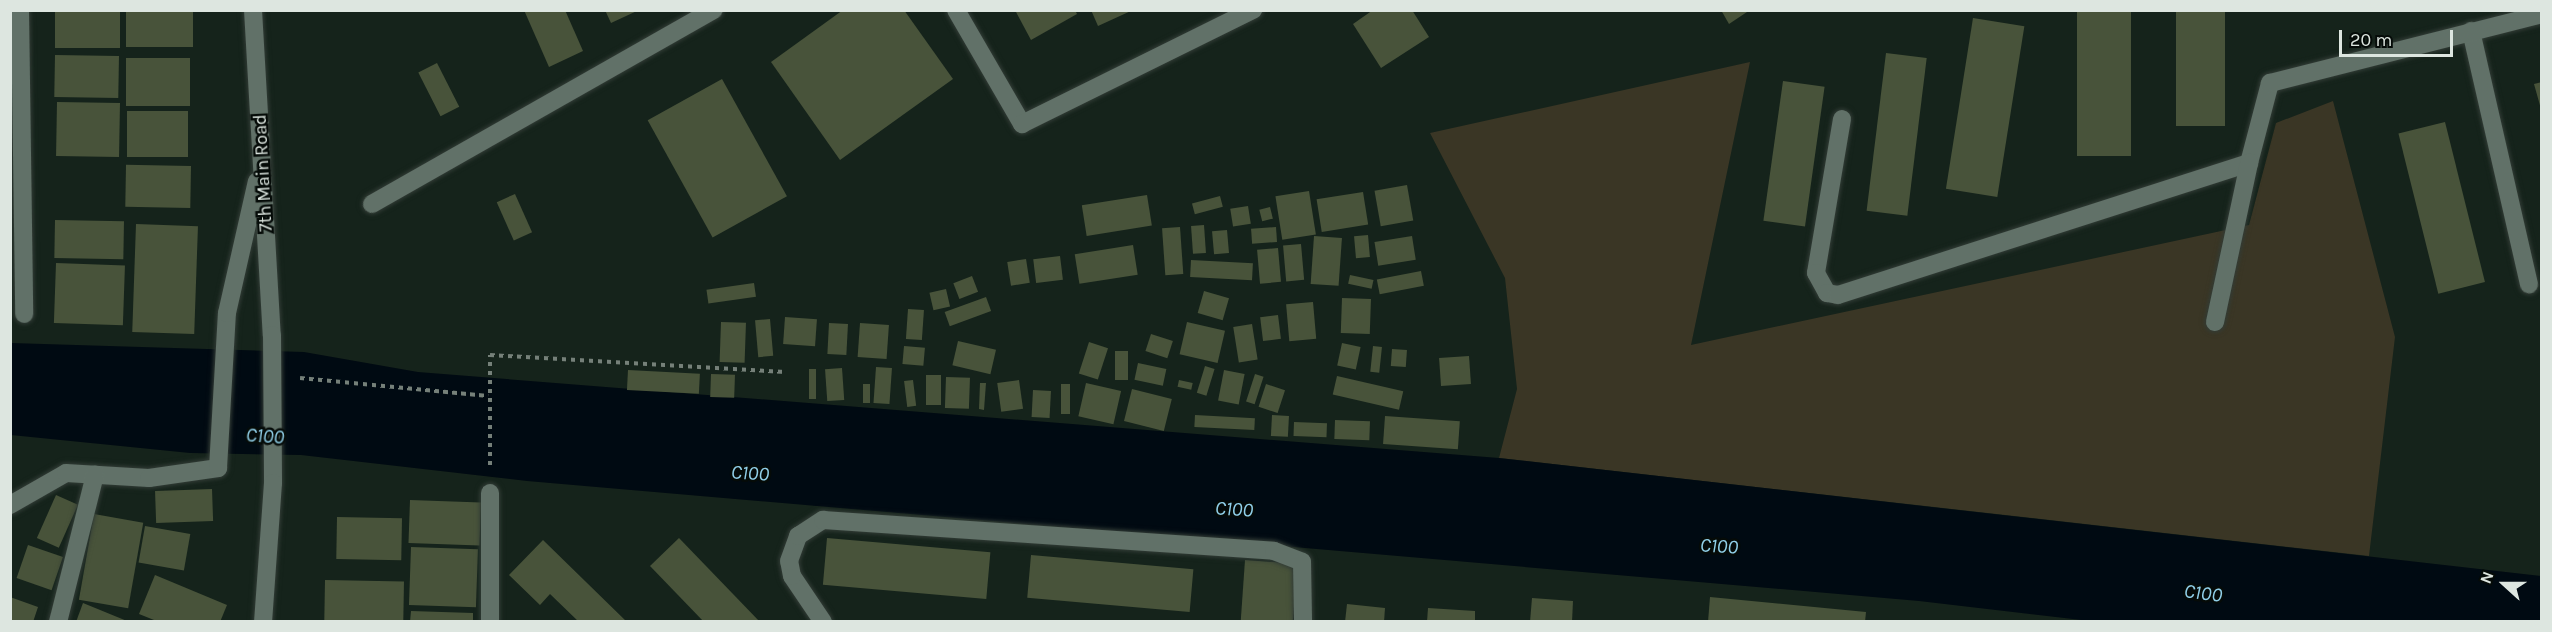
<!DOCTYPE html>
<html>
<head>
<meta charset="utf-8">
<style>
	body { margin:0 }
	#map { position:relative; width:2552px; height:632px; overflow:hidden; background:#15231b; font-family:Karla,sans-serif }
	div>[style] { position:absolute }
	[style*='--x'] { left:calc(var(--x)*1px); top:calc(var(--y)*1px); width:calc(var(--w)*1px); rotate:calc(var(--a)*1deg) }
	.green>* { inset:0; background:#3a3625 }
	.water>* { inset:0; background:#000a12 }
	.building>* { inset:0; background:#48533a; transform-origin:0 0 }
	.path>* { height:4px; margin-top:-2px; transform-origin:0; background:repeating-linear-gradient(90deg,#758079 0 4.5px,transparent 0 9px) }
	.roads { filter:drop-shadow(0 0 2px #323c36) drop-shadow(0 0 2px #323c36) }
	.minor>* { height:18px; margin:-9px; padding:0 9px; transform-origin:9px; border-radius:9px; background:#617168 }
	span { translate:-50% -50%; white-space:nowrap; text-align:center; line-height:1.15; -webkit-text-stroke:5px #050b08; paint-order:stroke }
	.street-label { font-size:18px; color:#dde6e0 }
	.water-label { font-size:20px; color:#90cfe8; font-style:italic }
	.frame { position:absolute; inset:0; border:12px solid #dde6e0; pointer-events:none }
	.north { position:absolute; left:2474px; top:554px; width:60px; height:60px; -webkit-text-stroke:4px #050b08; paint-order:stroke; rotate:291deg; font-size:16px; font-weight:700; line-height:24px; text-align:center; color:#dde6e0 }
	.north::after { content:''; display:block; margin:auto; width:21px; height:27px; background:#dde6e0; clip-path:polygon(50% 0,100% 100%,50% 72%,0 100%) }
	.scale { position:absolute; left:2339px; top:30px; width:114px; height:27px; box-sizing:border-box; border:3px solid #dde6e0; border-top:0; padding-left:8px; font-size:18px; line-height:21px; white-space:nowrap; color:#dde6e0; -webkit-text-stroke:4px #050b08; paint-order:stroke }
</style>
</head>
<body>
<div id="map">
	<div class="green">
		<i style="clip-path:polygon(1750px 62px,1691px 345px,2249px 225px,2276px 123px,2333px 101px,2395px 337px,2369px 556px,1499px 458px,1517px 389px,1505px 278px,1430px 133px)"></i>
	</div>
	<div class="water">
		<i style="clip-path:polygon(11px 343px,304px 352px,418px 372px,1499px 458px,2541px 576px,2541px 621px,2090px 621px,1919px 601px,527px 481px,301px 455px,190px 453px,11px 435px)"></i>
	</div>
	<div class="building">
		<i style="left:55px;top:10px;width:65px;height:38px"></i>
		<i style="left:126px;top:10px;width:67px;height:37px"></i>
		<i style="clip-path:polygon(524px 10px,565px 10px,583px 51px,549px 67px)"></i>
		<i style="clip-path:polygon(605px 10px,639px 10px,611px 23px)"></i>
		<i style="clip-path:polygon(843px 10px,904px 10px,953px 79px,840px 160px,771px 62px)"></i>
		<i style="clip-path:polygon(1015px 10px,1075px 10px,1077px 14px,1031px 40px)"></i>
		<i style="clip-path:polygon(1091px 10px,1133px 10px,1098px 26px)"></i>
		<i style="clip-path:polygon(1373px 10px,1412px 10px,1429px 37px,1381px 68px,1353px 24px)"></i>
		<i style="clip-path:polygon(1721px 10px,1750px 10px,1729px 24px)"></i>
		<i style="left:2077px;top:10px;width:54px;height:146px"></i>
		<i style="left:2176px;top:10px;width:49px;height:116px"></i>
		<i style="left:1973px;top:18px;width:52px;height:173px;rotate:9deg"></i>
		<i style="left:1886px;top:53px;width:41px;height:159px;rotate:7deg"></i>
		<i style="left:55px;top:55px;width:64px;height:42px;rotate:1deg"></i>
		<i style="left:190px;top:58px;width:48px;height:64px;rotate:90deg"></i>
		<i style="left:437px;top:63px;width:49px;height:21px;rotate:63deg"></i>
		<i style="left:722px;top:79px;width:134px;height:85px;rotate:61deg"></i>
		<i style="left:1783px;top:81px;width:42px;height:141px;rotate:8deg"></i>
		<i style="clip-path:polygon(2542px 82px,2542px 109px,2541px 109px,2534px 84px)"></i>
		<i style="left:57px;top:102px;width:63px;height:54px;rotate:1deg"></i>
		<i style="left:188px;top:111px;width:46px;height:61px;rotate:90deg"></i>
		<i style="left:2445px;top:122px;width:165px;height:48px;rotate:76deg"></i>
		<i style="left:191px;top:166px;width:42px;height:65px;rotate:91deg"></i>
		<i style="left:1407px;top:185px;width:36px;height:33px;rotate:80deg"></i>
		<i style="left:1309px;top:191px;width:44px;height:34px;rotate:81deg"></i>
		<i style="left:1363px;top:192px;width:33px;height:47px;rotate:81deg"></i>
		<i style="left:515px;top:194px;width:42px;height:20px;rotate:66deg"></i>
		<i style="left:1147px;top:195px;width:31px;height:66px;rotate:81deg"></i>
		<i style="left:1220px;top:196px;width:11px;height:29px;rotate:75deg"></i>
		<i style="left:1248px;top:206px;width:18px;height:18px;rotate:81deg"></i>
		<i style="left:1270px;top:207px;width:12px;height:11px;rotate:76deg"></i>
		<i style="left:55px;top:220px;width:69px;height:38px;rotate:1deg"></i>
		<i style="left:136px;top:224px;width:62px;height:108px;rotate:2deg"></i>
		<i style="left:1204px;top:225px;width:28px;height:13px;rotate:86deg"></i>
		<i style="left:1180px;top:227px;width:47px;height:18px;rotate:86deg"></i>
		<i style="left:1276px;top:227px;width:15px;height:25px;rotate:86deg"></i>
		<i style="left:1227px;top:230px;width:23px;height:15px;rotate:85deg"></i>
		<i style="left:1368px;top:235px;width:22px;height:14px;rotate:85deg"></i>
		<i style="left:1314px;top:236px;width:28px;height:48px;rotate:4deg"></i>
		<i style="left:1412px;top:236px;width:24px;height:38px;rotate:81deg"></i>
		<i style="left:1301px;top:244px;width:36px;height:18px;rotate:85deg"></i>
		<i style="left:1133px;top:245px;width:30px;height:59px;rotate:81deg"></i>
		<i style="left:1278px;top:248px;width:34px;height:21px;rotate:85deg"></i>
		<i style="left:1060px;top:256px;width:24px;height:27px;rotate:83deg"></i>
		<i style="left:1026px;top:259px;width:24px;height:19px;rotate:81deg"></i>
		<i style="left:1191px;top:260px;width:62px;height:17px;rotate:3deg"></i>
		<i style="left:56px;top:263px;width:69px;height:60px;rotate:2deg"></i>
		<i style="left:1421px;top:271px;width:15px;height:45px;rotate:79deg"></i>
		<i style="left:1350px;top:275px;width:24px;height:9px;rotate:12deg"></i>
		<i style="left:972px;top:276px;width:17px;height:20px;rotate:69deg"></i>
		<i style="left:754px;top:283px;width:14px;height:48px;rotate:82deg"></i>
		<i style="left:946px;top:289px;width:18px;height:17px;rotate:77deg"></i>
		<i style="left:1204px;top:291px;width:26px;height:23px;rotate:16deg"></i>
		<i style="left:986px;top:297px;width:15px;height:44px;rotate:70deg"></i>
		<i style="left:1342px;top:298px;width:29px;height:35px;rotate:2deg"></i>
		<i style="left:1313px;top:302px;width:37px;height:27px;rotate:85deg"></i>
		<i style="left:908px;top:309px;width:16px;height:30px;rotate:4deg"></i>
		<i style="left:1278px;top:315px;width:24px;height:18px;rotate:83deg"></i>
		<i style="left:785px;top:317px;width:32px;height:27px;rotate:4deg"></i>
		<i style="left:770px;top:319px;width:37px;height:15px;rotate:85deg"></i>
		<i style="left:721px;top:322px;width:25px;height:40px;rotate:2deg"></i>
		<i style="left:1187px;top:322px;width:39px;height:33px;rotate:13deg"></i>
		<i style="left:829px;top:323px;width:19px;height:31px;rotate:3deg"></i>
		<i style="left:860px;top:323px;width:29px;height:34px;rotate:4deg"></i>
		<i style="left:1252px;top:324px;width:36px;height:19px;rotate:81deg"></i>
		<i style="left:1151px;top:334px;width:23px;height:18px;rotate:18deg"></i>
		<i style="left:958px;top:341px;width:39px;height:25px;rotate:13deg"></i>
		<i style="left:1089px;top:342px;width:20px;height:33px;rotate:18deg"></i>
		<i style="left:1342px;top:343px;width:19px;height:23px;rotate:12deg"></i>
		<i style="left:904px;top:346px;width:21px;height:18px;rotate:5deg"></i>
		<i style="left:1373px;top:346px;width:9px;height:26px;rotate:6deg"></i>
		<i style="left:1392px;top:349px;width:15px;height:17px;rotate:4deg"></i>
		<i style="left:1115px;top:351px;width:13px;height:29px"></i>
		<i style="left:1469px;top:356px;width:28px;height:30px;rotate:86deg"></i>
		<i style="left:1138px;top:363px;width:29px;height:17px;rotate:12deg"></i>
		<i style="left:1205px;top:366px;width:10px;height:28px;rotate:17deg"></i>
		<i style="left:876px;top:367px;width:16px;height:36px;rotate:4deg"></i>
		<i style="left:842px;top:368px;width:32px;height:17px;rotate:86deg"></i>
		<i style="left:809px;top:369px;width:7px;height:30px"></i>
		<i style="left:628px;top:370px;width:72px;height:20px;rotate:3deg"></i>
		<i style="left:1224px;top:370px;width:21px;height:31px;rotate:11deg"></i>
		<i style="left:711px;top:374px;width:24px;height:23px;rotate:2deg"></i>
		<i style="left:1255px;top:374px;width:9px;height:29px;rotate:18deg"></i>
		<i style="left:926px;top:375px;width:15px;height:30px"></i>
		<i style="left:1337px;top:376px;width:68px;height:19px;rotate:13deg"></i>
		<i style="left:946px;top:377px;width:24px;height:31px;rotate:2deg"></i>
		<i style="left:913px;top:380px;width:26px;height:9px;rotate:83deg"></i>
		<i style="left:1019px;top:380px;width:29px;height:22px;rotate:82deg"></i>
		<i style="left:1179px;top:380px;width:14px;height:7px;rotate:12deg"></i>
		<i style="clip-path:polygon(980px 383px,986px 383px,984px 410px,979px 409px)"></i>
		<i style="left:1086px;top:383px;width:36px;height:34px;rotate:13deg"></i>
		<i style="left:863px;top:384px;width:7px;height:19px"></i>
		<i style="left:1061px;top:384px;width:9px;height:30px"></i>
		<i style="left:1266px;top:384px;width:20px;height:24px;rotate:18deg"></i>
		<i style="left:1132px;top:389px;width:41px;height:33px;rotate:14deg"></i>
		<i style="left:1033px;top:390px;width:18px;height:27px;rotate:3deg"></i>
		<i style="left:1195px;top:415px;width:60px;height:12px;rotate:3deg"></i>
		<i style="left:1272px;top:415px;width:17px;height:21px;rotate:3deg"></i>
		<i style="left:1385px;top:416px;width:75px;height:28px;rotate:4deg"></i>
		<i style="left:1335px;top:420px;width:35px;height:19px;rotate:2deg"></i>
		<i style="left:1294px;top:422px;width:33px;height:14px;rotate:2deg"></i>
		<i style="left:212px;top:489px;width:32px;height:57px;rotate:88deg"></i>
		<i style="left:56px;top:495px;width:24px;height:47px;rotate:24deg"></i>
		<i style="left:410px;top:500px;width:71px;height:43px;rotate:2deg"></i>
		<i style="left:94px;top:514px;width:50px;height:87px;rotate:10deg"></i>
		<i style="left:337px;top:517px;width:65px;height:42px;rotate:1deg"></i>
		<i style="left:145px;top:526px;width:46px;height:37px;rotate:10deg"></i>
		<i style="clip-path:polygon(679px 538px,760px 622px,704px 622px,650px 566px)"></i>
		<i style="left:827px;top:538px;width:164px;height:47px;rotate:5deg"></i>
		<i style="clip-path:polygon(543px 540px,627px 622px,579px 622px,550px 594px,540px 605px,509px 575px)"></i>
		<i style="left:28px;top:545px;width:37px;height:35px;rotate:19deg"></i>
		<i style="left:411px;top:547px;width:67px;height:58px;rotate:2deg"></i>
		<i style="left:1031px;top:555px;width:163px;height:43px;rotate:5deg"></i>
		<i style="left:1245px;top:560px;width:52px;height:62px;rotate:4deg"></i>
		<i style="clip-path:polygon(155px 575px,227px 605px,220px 622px,159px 622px,139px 614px)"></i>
		<i style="left:325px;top:580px;width:79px;height:42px;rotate:1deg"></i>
		<i style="clip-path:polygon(10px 597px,38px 607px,33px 622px,10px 622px)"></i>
		<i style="clip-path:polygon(1710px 597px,1866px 612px,1865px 622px,1708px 622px)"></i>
		<i style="clip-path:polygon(1532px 598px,1573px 601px,1572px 622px,1530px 622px)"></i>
		<i style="clip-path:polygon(83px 603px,127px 621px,127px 622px,76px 622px)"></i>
		<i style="clip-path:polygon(1347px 604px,1385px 608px,1384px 622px,1345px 622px)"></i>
		<i style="clip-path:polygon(1428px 608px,1475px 611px,1475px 622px,1427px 622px)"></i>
		<i style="clip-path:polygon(411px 611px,473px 613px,473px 622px,410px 622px)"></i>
	</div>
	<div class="path">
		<i style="--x:300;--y:378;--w:189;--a:5.5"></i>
		<i style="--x:490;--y:465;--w:110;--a:-90"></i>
		<i style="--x:490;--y:355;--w:296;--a:3.3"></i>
	</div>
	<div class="roads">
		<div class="minor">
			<i style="--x:20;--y:10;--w:304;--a:89.2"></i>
			<i style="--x:253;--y:10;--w:326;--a:86.7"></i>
			<i style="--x:272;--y:335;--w:148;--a:89.6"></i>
			<i style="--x:273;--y:483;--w:139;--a:94.1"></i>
			<i style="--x:956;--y:10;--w:132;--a:59.9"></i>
			<i style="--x:1022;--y:124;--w:258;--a:-26.3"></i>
			<i style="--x:2471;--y:31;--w:260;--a:77.1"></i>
			<i style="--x:1842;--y:119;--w:156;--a:99.6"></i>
			<i style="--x:1816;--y:273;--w:23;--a:61"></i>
			<i style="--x:1827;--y:293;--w:11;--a:10"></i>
			<i style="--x:1838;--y:295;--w:432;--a:-17.8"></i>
			<i style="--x:2249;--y:163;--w:83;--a:-75.3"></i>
			<i style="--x:2270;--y:83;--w:281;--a:-14.2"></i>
			<i style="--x:372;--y:204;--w:393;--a:-29.6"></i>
			<i style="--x:2215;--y:322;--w:163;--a:-77.9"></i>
			<i style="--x:490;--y:493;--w:129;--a:90"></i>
			<i style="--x:10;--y:505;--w:64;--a:-29.7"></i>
			<i style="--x:66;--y:473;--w:83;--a:3.4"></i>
			<i style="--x:149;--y:478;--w:70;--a:-8.2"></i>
			<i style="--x:218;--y:468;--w:155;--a:-86.7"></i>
			<i style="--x:227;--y:313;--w:135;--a:-77.2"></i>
			<i style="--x:58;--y:622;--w:152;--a:-75.9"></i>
			<i style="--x:823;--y:622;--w:55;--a:-124"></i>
			<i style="--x:792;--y:576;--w:15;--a:-101"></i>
			<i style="--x:789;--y:561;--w:27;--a:-70"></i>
			<i style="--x:798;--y:536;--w:30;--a:-33"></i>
			<i style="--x:823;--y:520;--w:452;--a:3.9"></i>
			<i style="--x:1274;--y:551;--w:30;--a:21"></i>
			<i style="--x:1302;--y:562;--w:60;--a:89"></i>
		</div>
	</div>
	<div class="street-label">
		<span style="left:263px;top:173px;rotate:-93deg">7th Main Road</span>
	</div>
	<div class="water-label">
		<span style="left:265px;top:436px;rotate:4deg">C100</span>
		<span style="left:750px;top:473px;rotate:4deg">C100</span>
		<span style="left:1234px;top:509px;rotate:4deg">C100</span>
		<span style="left:1719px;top:546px;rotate:4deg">C100</span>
		<span style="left:2203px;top:593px;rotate:7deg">C100</span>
	</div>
	<div class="frame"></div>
	<div class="north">N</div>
	<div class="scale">20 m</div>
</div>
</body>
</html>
